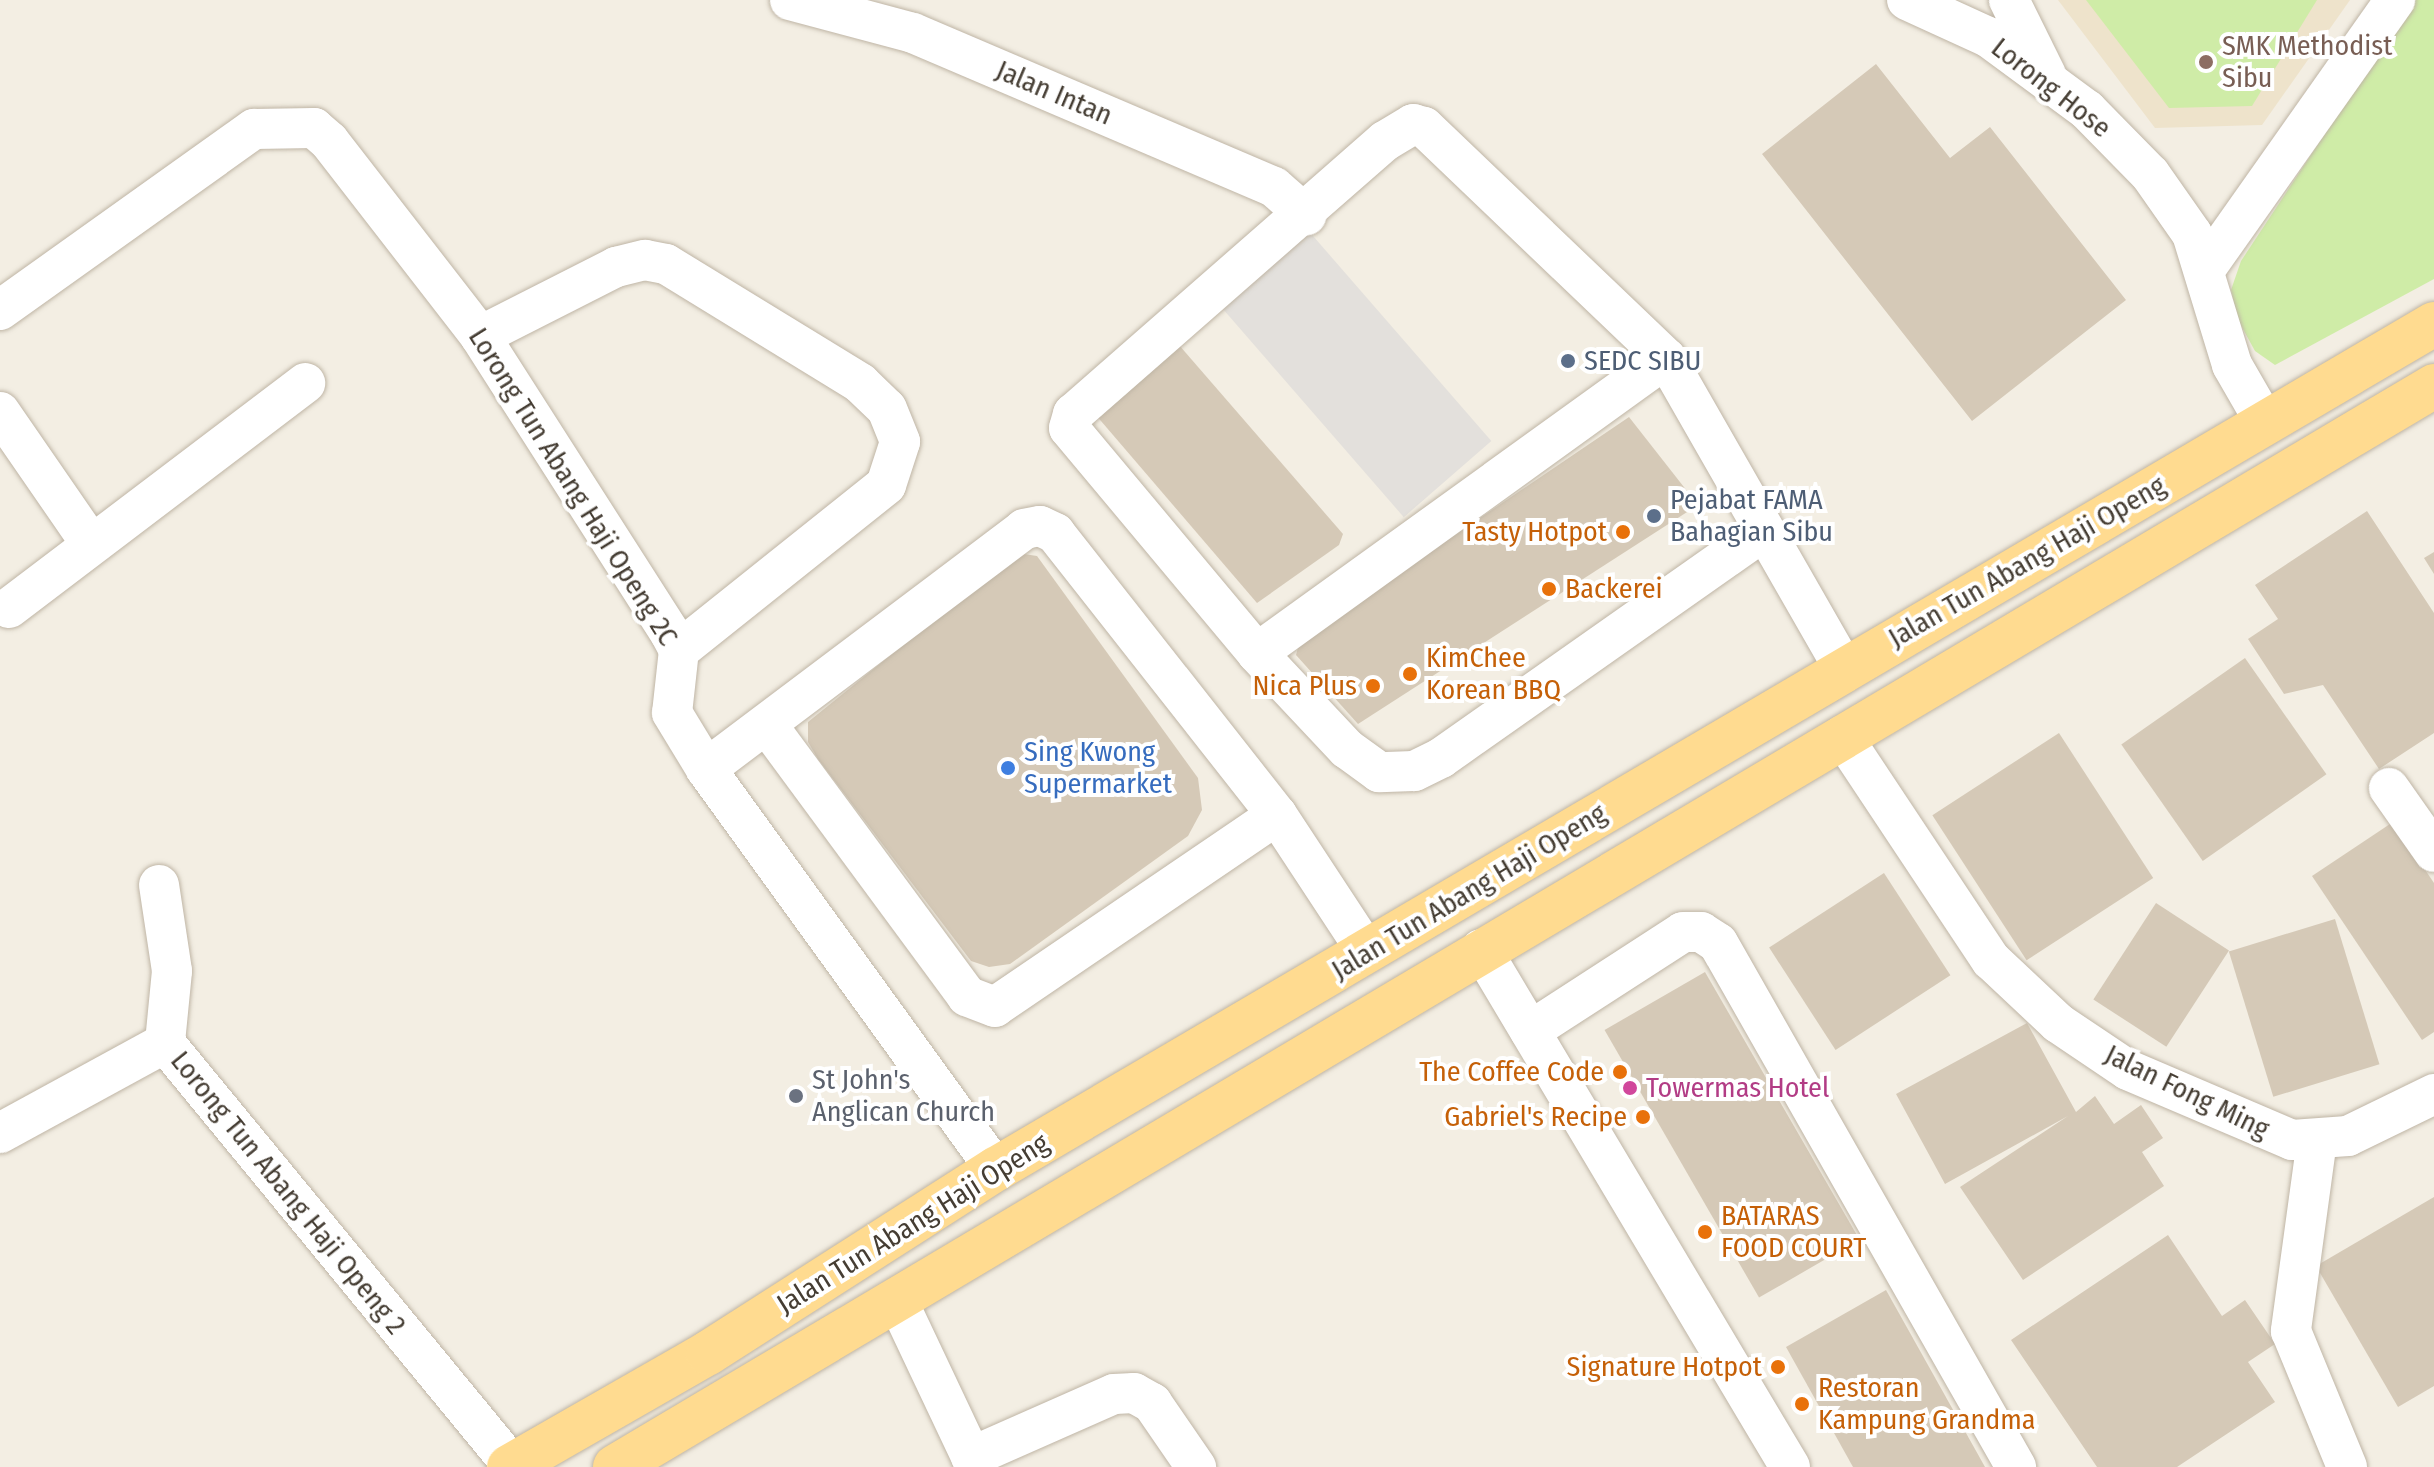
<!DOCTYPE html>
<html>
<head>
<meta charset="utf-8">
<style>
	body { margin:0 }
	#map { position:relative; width:2434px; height:1467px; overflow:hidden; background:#f3eee3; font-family:"Fira Sans Condensed",sans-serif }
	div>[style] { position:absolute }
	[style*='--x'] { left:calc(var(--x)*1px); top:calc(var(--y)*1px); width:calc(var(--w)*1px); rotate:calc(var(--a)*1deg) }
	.education>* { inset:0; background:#eee3cb }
	.green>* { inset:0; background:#cfeca7 }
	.parking>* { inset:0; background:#e3e0dc; transform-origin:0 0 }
	.building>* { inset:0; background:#d5c9b7; transform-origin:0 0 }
	.roads { filter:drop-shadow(0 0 2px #bfb5a5) drop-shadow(0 0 2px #bfb5a5) }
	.minor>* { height:40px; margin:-20px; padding:0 20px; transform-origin:20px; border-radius:20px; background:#fff }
	.major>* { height:44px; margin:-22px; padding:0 22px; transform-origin:22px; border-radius:22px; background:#ffdb90 }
	.dots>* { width:22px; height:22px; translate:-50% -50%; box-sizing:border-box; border:4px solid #fff; border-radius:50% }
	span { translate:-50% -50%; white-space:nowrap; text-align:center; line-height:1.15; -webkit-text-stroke:8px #fff; paint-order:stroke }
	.education-label { font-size:28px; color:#785e54 }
	.left { translate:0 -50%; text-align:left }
	.street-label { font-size:28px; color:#453d33 }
	.service-label { font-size:28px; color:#4e5e75 }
	.food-label { font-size:28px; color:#c56008 }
	.right { translate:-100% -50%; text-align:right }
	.shop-label { font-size:28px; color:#366cbe }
	.worship-label { font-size:28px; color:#5b616d }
	.hotel-label { font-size:28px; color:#b23c85 }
</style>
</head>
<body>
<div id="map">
	<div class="education">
		<i style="clip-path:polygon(2058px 0,2350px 0,2262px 125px,2155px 128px)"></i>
	</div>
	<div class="green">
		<i style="clip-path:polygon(2086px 0,2317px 0,2252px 106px,2169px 108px)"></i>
		<i style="clip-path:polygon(2413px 0,2434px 0,2434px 279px,2275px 365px,2255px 351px,2238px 320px,2231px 290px,2241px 261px)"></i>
	</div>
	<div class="parking">
		<i style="left:1307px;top:229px;width:281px;height:116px;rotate:49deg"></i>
	</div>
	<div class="building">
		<i style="clip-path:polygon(1876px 64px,1950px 158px,1990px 127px,2126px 300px,1972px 421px,1762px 154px)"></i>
		<i style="clip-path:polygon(1179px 345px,1343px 534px,1339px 545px,1257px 603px,1095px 414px)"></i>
		<i style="clip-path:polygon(1629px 417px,1698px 505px,1358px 724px,1296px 655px,1300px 640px)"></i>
		<i style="clip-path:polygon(2367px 511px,2434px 613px,2434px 733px,2379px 769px,2323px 685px,2284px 694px,2248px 639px,2278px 619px,2255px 585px)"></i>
		<i style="clip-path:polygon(2434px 552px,2434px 574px,2424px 558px)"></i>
		<i style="clip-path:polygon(1017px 553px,1037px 556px,1198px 778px,1202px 810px,1188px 836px,1010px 964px,989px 967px,971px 961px,818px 759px,808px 742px,808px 722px)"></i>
		<i style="left:2245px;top:658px;width:142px;height:151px;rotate:55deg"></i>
		<i style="left:2059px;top:733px;width:173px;height:151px;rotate:57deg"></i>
		<i style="clip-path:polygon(2393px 822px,2434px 883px,2434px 1032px,2422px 1040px,2312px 876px)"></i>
		<i style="left:1884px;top:873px;width:122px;height:137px;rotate:57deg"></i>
		<i style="left:2156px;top:903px;width:87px;height:115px;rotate:33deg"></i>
		<i style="left:2335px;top:919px;width:152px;height:111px;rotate:73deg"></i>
		<i style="left:1705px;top:972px;width:309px;height:116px;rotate:60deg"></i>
		<i style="clip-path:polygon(2027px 1023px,2076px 1112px,2095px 1096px,2114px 1124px,2141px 1105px,2163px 1138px,2142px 1152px,2164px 1186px,2023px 1280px,1960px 1187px,2068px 1116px,1945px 1184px,1896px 1094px)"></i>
		<i style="clip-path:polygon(2434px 1197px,2434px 1386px,2398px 1407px,2316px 1266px)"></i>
		<i style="clip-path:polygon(2168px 1235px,2222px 1316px,2245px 1300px,2275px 1344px,2248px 1362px,2275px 1402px,2177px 1467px,2097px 1467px,2011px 1340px)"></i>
		<i style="clip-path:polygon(1886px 1290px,1985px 1467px,1853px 1467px,1786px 1347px)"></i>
	</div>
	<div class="roads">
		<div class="minor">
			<i style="--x:790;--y:0;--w:127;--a:15"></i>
			<i style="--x:913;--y:33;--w:392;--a:23.1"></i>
			<i style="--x:1274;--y:187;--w:43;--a:41.2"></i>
			<i style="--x:1907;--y:0;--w:89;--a:24.6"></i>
			<i style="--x:1988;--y:37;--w:123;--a:36.4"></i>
			<i style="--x:2087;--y:110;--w:90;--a:45.5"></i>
			<i style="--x:2150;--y:174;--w:73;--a:55"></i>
			<i style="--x:2192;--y:234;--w:137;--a:73"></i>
			<i style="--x:2232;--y:365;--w:68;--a:60"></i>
			<i style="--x:2009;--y:0;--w:84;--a:63.7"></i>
			<i style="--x:2206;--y:268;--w:328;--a:-54.8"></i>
			<i style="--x:0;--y:310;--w:312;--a:-35.5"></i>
			<i style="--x:254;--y:129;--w:60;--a:-1"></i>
			<i style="--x:314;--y:128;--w:20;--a:41"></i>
			<i style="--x:329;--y:141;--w:247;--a:52.2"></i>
			<i style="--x:480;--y:336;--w:353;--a:57.4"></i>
			<i style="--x:670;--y:633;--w:19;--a:62"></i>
			<i style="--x:679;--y:650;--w:63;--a:96.3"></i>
			<i style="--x:672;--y:713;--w:66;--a:58.7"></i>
			<i style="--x:706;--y:769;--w:494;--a:54.1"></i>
			<i style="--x:480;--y:336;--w:153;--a:-26.9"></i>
			<i style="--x:616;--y:267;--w:30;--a:-14"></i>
			<i style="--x:645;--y:260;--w:21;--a:11"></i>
			<i style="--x:666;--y:264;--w:228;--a:31.5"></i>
			<i style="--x:860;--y:383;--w:37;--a:44"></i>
			<i style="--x:887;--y:409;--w:35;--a:68"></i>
			<i style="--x:900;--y:442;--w:45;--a:108"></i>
			<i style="--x:886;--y:485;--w:265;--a:141.4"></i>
			<i style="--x:0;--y:412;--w:157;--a:55.4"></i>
			<i style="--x:1761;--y:533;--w:391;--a:144.9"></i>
			<i style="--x:1441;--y:758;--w:30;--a:154"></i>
			<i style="--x:1414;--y:771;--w:35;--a:178"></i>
			<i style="--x:1379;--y:772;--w:39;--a:-144"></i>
			<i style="--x:1347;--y:749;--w:132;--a:-133.2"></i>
			<i style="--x:1257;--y:653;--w:293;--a:-129.9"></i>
			<i style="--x:1069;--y:428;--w:15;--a:-74"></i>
			<i style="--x:1073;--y:414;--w:415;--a:-41.2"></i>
			<i style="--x:1385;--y:141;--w:33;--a:-31"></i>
			<i style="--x:1413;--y:124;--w:11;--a:15"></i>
			<i style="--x:1424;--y:127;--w:335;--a:43.7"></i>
			<i style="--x:1666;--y:358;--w:358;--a:60.2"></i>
			<i style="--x:9;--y:608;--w:372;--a:-37.2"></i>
			<i style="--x:1257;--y:653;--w:504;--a:-35.8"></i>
			<i style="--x:1842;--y:736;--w:269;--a:56.4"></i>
			<i style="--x:1991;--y:960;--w:92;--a:43.2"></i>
			<i style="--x:2058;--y:1023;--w:84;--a:33.9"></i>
			<i style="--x:2128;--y:1070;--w:178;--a:23.1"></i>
			<i style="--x:2292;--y:1140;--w:56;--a:-4.1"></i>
			<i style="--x:2348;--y:1136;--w:96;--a:-26"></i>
			<i style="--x:706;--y:769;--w:398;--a:-37"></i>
			<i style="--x:1024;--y:529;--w:16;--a:-11"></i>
			<i style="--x:1040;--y:526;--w:17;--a:25"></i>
			<i style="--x:1055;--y:533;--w:359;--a:51.8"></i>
			<i style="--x:1277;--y:815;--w:341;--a:145.8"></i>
			<i style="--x:995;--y:1007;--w:30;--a:-159"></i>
			<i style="--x:967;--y:996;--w:334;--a:-126.4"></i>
			<i style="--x:2389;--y:788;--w:78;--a:54.9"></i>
			<i style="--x:1277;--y:815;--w:164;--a:56.7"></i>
			<i style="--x:159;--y:885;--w:87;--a:81.4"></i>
			<i style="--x:172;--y:971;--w:72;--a:95.6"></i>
			<i style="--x:165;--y:1043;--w:546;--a:50.57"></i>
			<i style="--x:1481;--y:949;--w:603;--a:59.18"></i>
			<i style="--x:1530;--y:1031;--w:182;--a:-32.9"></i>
			<i style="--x:1683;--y:932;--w:18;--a:0"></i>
			<i style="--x:1701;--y:932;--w:20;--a:33"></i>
			<i style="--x:1718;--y:943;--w:603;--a:60.37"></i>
			<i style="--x:0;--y:1133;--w:188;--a:-28.6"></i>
			<i style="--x:2317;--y:1140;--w:193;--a:97.8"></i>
			<i style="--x:2291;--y:1331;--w:147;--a:67.6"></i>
			<i style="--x:898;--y:1302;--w:183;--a:64.7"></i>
			<i style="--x:971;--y:1457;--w:156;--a:-23.8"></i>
			<i style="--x:1114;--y:1394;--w:20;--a:-3"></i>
			<i style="--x:1134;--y:1393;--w:21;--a:29"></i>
			<i style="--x:1152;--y:1403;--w:78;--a:55.5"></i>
		</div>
		<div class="major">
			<i style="--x:509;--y:1467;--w:229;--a:-29.8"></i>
			<i style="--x:708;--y:1353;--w:342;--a:-32.6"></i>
			<i style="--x:996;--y:1169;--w:1668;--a:-30.44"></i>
			<i style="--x:615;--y:1467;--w:2116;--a:-30.72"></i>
		</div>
	</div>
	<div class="dots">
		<i style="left:2206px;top:62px;background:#8d6e63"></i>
		<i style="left:1568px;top:361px;background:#5c6f8a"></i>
		<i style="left:1654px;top:516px;background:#5c6f8a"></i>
		<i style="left:1623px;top:532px;background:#e8710a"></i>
		<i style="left:1549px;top:589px;background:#e8710a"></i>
		<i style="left:1410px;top:674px;background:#e8710a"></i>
		<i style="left:1373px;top:686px;background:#e8710a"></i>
		<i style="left:1008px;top:768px;background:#3f7fe0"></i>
		<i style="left:1620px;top:1072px;background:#e8710a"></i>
		<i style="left:1630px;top:1088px;background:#d1479c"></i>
		<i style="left:796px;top:1096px;background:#6b7280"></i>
		<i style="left:1643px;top:1117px;background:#e8710a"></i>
		<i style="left:1705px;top:1232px;background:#e8710a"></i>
		<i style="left:1778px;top:1367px;background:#e8710a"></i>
		<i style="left:1802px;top:1404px;background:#e8710a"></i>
	</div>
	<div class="education-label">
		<span class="left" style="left:2222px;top:62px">SMK Methodist<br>Sibu</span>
	</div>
	<div class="street-label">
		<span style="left:2051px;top:88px;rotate:38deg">Lorong Hose</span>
		<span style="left:1054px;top:93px;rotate:23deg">Jalan Intan</span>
		<span style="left:573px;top:487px;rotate:58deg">Lorong Tun Abang Haji Openg 2C</span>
		<span style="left:2027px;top:562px;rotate:-30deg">Jalan Tun Abang Haji Openg</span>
		<span style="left:1469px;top:892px;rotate:-31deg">Jalan Tun Abang Haji Openg</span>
		<span style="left:2187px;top:1092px;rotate:26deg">Jalan Fong Ming</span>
		<span style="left:288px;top:1193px;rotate:51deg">Lorong Tun Abang Haji Openg 2</span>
		<span style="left:913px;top:1224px;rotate:-32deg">Jalan Tun Abang Haji Openg</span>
	</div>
	<div class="service-label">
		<span class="left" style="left:1584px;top:361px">SEDC SIBU</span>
		<span class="left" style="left:1670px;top:516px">Pejabat FAMA<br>Bahagian Sibu</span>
	</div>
	<div class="food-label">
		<span class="right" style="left:1607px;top:532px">Tasty Hotpot</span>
		<span class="left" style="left:1565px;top:589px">Backerei</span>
		<span class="left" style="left:1426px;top:674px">KimChee<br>Korean BBQ</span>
		<span class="right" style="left:1357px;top:686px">Nica Plus</span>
		<span class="right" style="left:1604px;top:1072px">The Coffee Code</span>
		<span class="right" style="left:1627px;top:1117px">Gabriel's Recipe</span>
		<span class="left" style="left:1721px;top:1232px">BATARAS<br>FOOD COURT</span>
		<span class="right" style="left:1762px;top:1367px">Signature Hotpot</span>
		<span class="left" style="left:1818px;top:1404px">Restoran<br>Kampung Grandma</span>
	</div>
	<div class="shop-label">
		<span class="left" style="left:1024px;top:768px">Sing Kwong<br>Supermarket</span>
	</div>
	<div class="worship-label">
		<span class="left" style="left:812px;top:1096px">St John's<br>Anglican Church</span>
	</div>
	<div class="hotel-label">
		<span class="left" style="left:1646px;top:1088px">Towermas Hotel</span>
	</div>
</div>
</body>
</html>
